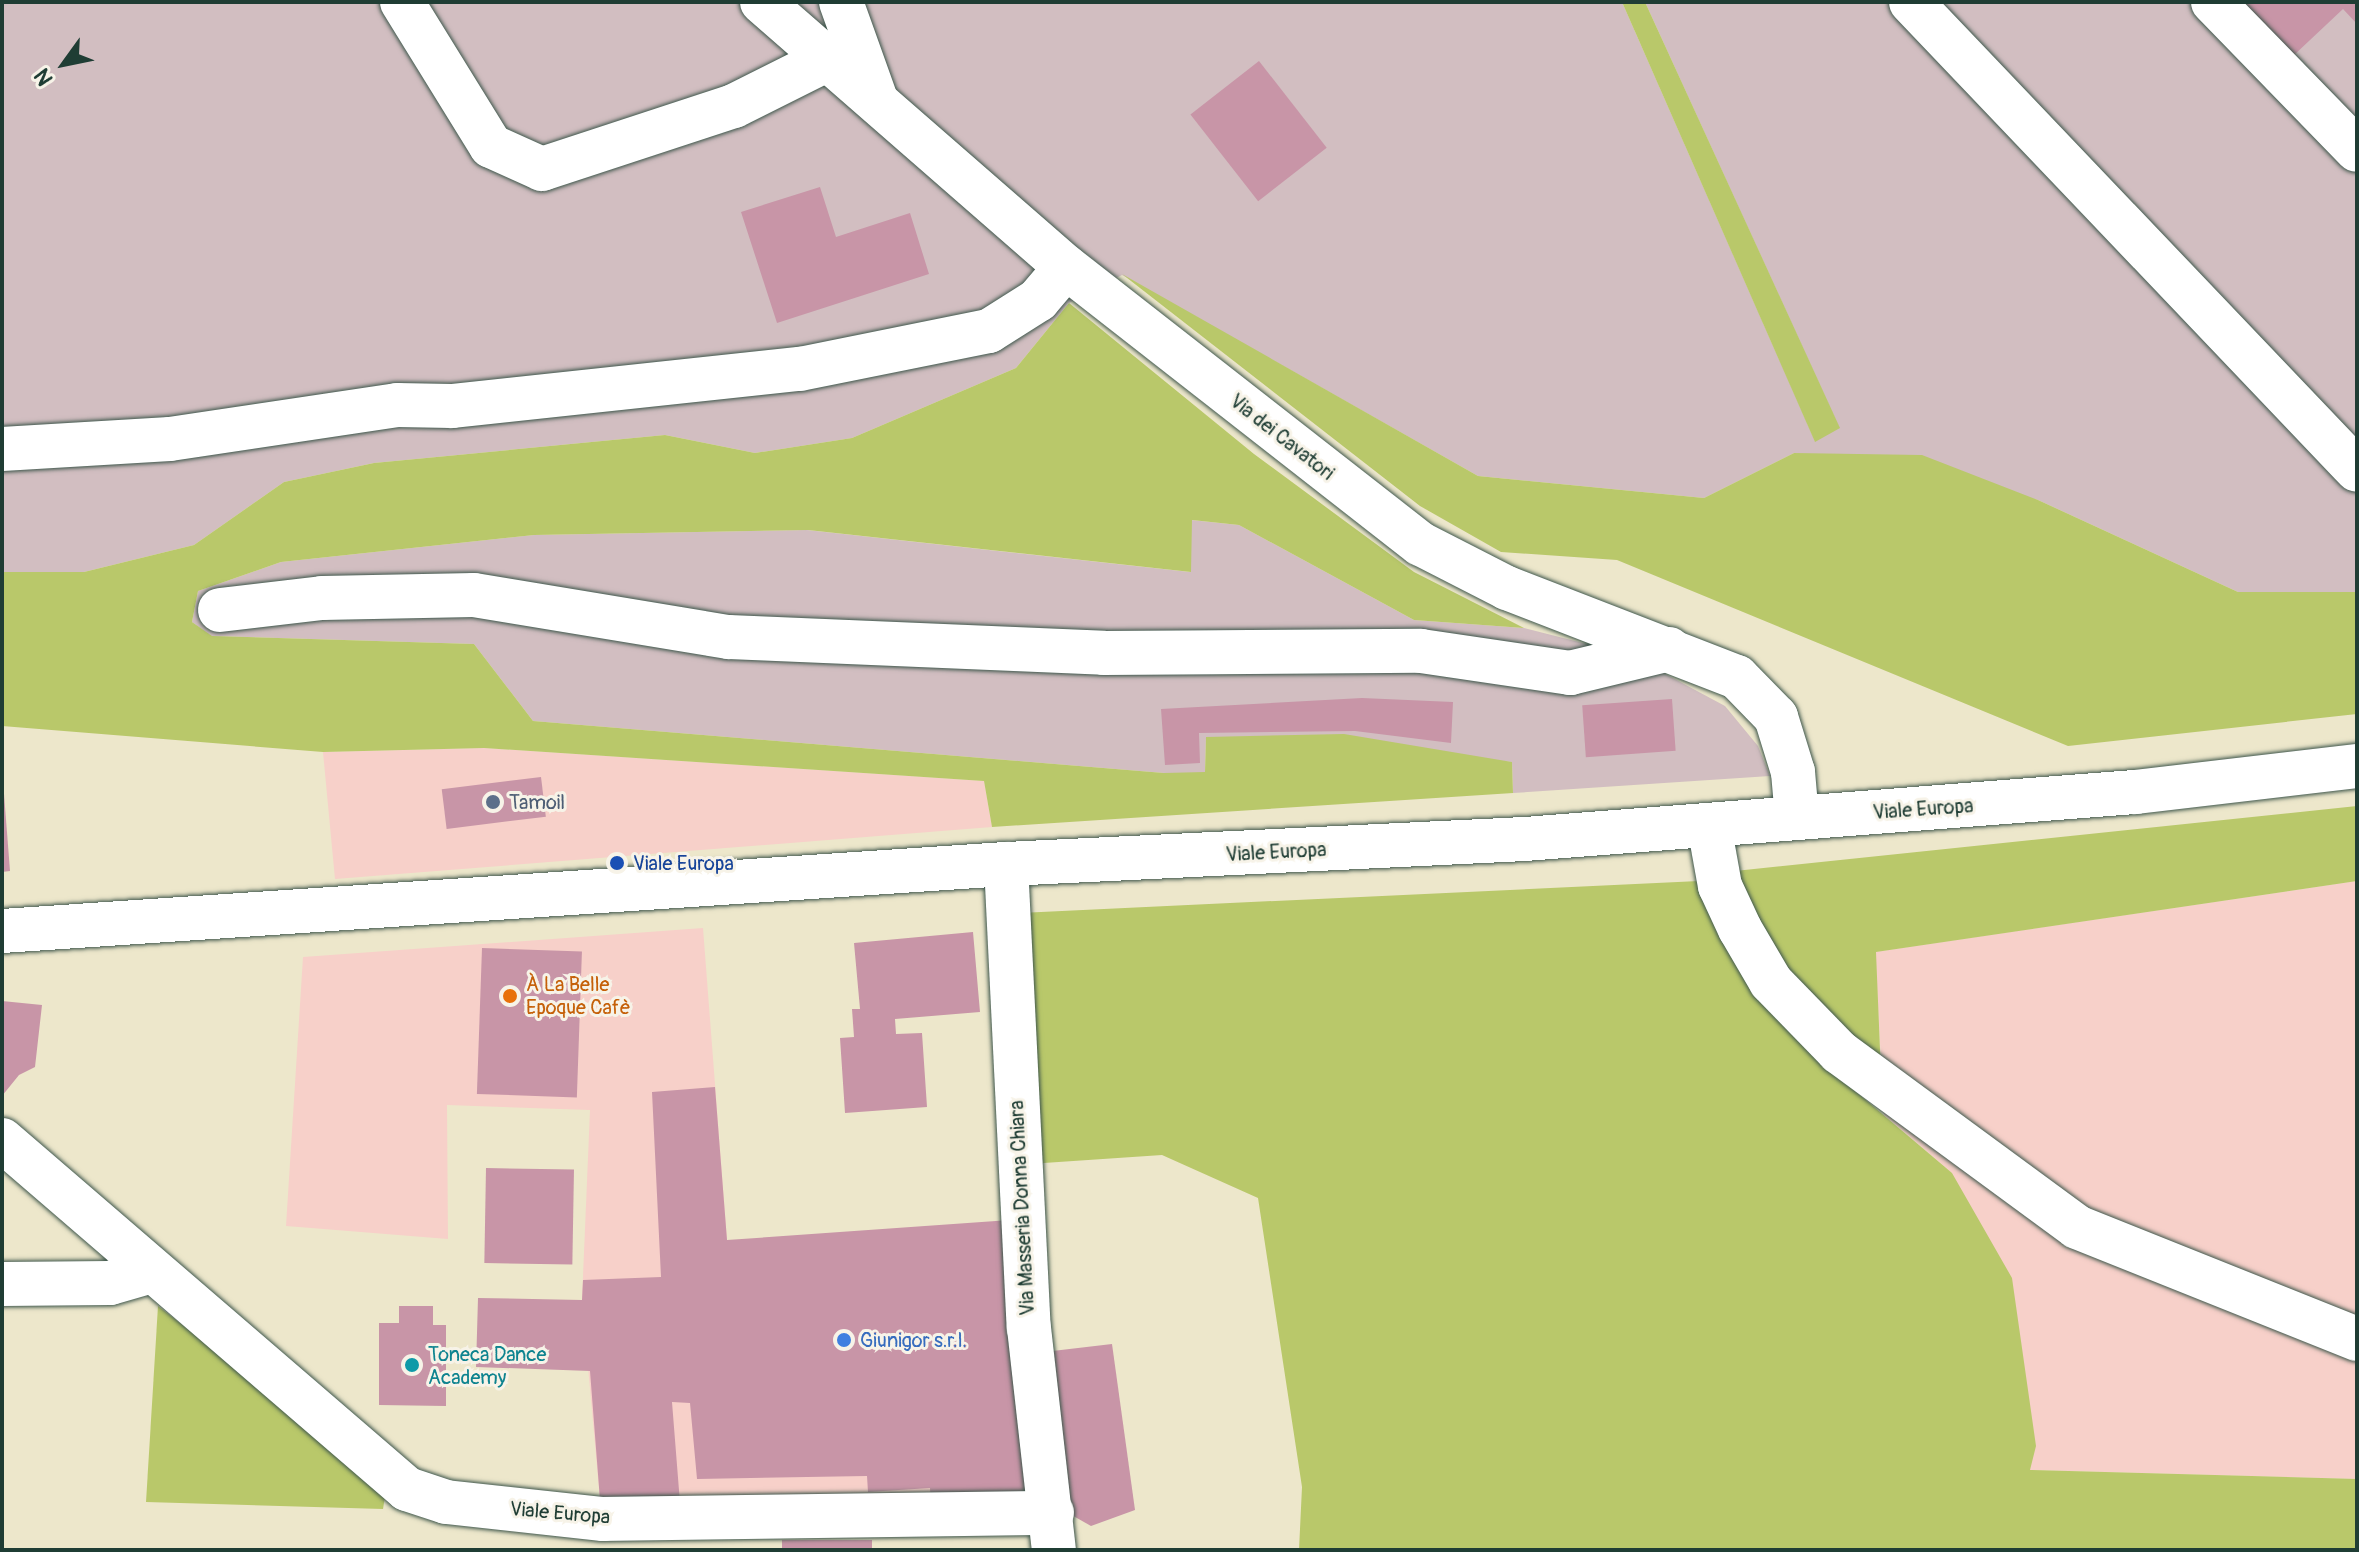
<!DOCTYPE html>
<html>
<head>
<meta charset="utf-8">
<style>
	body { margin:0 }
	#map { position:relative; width:2359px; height:1552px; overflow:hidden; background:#ede7cb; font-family:Pangolin,sans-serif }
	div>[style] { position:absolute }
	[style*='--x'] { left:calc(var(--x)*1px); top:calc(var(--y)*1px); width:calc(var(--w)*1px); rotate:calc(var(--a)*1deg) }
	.built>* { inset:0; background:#f7d0c9 }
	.industrial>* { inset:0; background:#d2bec1 }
	.green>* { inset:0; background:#b9c86a }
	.building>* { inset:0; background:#c895a7; transform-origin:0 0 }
	.roads { filter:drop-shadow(0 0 2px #3e564b) drop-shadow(0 0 2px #3e564b) }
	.minor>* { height:44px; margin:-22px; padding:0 22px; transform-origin:22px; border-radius:22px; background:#fff }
	.dots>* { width:22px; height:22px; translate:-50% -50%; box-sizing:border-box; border:4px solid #f7f3e8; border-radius:50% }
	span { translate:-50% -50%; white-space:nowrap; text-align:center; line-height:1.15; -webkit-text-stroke:6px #f7f3e8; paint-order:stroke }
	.street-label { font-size:20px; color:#1f3d34 }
	.service-label { font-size:20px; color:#4e5e75 }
	.left { translate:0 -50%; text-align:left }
	.transit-label { font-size:20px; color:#164399 }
	.food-label { font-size:20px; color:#c56008 }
	.shop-label { font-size:20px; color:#366cbe }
	.culture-label { font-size:20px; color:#0d838f }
	.frame { position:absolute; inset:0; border:4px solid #1f3d34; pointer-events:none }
	.north { position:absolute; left:24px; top:24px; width:80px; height:80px; -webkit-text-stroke:6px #f7f3e8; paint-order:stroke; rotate:237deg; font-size:22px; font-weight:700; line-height:32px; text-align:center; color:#1f3d34 }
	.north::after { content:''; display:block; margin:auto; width:28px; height:36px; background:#1f3d34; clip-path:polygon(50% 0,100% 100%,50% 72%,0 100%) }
</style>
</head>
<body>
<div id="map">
	<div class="built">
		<i style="clip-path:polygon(484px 748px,984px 781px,992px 827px,335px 879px,323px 752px)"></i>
		<i style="clip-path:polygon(2357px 881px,2357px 1479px,2029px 1470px,1952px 1173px,1884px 1115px,1875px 952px)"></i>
		<i style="clip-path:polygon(703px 928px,727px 1240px,1037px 1499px,600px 1500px,582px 1300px,590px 1110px,447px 1105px,448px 1239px,286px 1226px,303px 957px)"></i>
	</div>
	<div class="industrial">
		<i style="clip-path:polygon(2px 2px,1622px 2px,1815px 441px,1839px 427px,1645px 2px,2357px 2px,2357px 592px,2238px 592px,2038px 500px,1794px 453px,1704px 498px,1478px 476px,1122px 275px,1069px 303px,1016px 368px,852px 438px,755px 453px,665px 435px,374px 463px,284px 482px,194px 545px,84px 572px,2px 572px)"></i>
		<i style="clip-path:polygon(1191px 520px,1239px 525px,1414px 620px,1524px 628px,1630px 655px,1725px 706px,1758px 746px,1770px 776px,1513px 793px,1512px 762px,1206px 738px,1205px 773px,1164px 773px,533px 721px,474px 644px,211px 636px,192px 622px,198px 591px,281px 562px,534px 535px,807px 530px,1190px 572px)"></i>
	</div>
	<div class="green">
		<i style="clip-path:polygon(1622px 2px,1645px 2px,1840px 428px,1815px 442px)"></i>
		<i style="clip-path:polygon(1122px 274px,1478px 476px,1704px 498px,1794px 453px,1922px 455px,2038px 500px,2238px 592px,2357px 592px,2357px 714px,2068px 746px,1617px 560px,1501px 552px,1420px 506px)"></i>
		<i style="clip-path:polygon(1069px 303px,1254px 454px,1414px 572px,1524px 628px,1414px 620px,1239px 525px,1192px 520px,1191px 572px,808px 530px,534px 535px,281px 562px,198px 591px,192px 622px,212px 636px,474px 644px,533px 721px,1164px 773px,1205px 772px,1206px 737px,1344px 734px,1512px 762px,1513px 793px,992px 827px,984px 781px,484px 748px,323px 752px,2px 726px,2px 572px,84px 572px,194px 545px,284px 482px,374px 463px,665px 435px,755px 453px,852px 438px,1016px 368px)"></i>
		<i style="clip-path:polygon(2357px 806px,2357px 881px,1876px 952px,1881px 1074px,1812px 1001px,1762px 936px,1735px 871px)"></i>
		<i style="clip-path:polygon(1699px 881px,1822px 1063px,1952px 1173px,2012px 1278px,2036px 1446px,2030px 1470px,2357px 1479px,2357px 1550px,1299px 1550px,1302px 1487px,1258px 1198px,1162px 1155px,1029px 1164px,1020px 913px)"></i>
		<i style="clip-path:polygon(158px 1306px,387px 1484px,383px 1509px,146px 1502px)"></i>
	</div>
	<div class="building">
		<i style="clip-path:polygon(2242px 2px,2357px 2px,2357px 24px,2343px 9px,2293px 56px)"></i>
		<i style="left:1259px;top:61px;width:110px;height:87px;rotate:52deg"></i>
		<i style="clip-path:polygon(820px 187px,836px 237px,910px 213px,929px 274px,777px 323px,741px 212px)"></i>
		<i style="clip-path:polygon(1362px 698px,1453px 702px,1451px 743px,1355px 731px,1199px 733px,1200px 763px,1165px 765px,1161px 709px)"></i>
		<i style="left:1672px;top:699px;width:52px;height:90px;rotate:86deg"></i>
		<i style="clip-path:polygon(2px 768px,10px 871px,2px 872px)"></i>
		<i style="left:541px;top:777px;width:40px;height:100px;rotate:83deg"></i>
		<i style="clip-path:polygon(973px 932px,980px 1012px,895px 1019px,896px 1034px,922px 1033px,927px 1107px,845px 1113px,840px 1038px,854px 1037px,852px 1009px,860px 1009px,854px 943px)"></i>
		<i style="left:482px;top:948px;width:100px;height:146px;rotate:2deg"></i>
		<i style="clip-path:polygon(2px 1001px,42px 1005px,35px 1067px,19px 1075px,2px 1096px)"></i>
		<i style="clip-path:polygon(715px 1087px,727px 1240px,1010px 1220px,1037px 1499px,931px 1505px,930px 1488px,868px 1492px,867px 1476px,697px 1479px,690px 1403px,672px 1402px,680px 1503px,600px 1500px,590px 1371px,476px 1367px,478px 1298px,582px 1300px,583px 1280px,661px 1277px,652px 1092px)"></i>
		<i style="left:486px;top:1168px;width:88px;height:95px;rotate:1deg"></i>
		<i style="clip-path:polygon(399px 1306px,433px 1306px,433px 1325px,446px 1325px,446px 1406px,379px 1405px,379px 1323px,399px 1323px)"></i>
		<i style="clip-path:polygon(1112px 1344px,1135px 1510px,1091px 1526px,1061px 1509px,1044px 1352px)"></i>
		<i style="left:782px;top:1540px;width:90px;height:10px"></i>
	</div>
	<div class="roads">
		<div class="minor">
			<i style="--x:402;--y:2;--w:169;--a:58.3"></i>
			<i style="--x:491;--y:146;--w:56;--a:24.3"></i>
			<i style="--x:542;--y:169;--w:202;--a:-18.2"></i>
			<i style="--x:734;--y:106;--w:105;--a:-26.6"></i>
			<i style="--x:762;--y:2;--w:403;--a:41.1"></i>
			<i style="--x:1066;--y:267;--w:450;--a:38"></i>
			<i style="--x:1421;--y:544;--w:97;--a:27.1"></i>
			<i style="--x:1507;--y:588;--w:247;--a:21.2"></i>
			<i style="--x:1737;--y:677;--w:56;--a:45.7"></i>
			<i style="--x:1776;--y:717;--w:58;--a:72.8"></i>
			<i style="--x:1793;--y:772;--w:46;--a:85"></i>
			<i style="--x:841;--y:2;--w:104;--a:70.3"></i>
			<i style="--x:1911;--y:2;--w:646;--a:46.38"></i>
			<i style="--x:2213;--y:2;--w:206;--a:45.8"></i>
			<i style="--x:2;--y:449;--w:168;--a:-3.4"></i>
			<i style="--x:170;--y:439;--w:230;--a:-8.5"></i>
			<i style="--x:397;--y:405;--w:55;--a:1"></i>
			<i style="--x:452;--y:406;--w:350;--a:-6.1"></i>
			<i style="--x:800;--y:369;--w:193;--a:-11.4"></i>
			<i style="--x:989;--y:331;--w:58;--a:-32.3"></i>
			<i style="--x:1038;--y:300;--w:43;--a:-49.7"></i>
			<i style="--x:220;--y:610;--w:103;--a:-6.7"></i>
			<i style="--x:322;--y:598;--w:152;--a:-1.1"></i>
			<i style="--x:474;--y:595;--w:258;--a:9.4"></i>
			<i style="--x:729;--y:637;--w:375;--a:2.4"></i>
			<i style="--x:1104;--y:653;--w:317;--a:-0.4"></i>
			<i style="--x:1421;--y:651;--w:151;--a:8.4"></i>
			<i style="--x:1570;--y:673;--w:102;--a:-13.6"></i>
			<i style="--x:1709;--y:825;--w:62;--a:79.8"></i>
			<i style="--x:1720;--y:886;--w:47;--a:65.1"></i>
			<i style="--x:1740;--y:929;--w:61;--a:59.7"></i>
			<i style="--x:1771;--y:982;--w:98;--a:45.8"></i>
			<i style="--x:1839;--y:1052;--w:295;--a:36.3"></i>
			<i style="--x:2077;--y:1227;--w:302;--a:21.8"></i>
			<i style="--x:1006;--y:864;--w:465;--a:87.2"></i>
			<i style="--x:1029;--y:1328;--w:223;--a:83.6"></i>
			<i style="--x:2;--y:931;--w:1006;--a:-3.82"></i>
			<i style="--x:1006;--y:864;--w:520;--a:-2.76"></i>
			<i style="--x:1525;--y:839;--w:612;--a:-4.41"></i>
			<i style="--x:2135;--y:792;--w:224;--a:-6.7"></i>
			<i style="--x:2;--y:1140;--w:535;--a:40.75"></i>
			<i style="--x:407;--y:1489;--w:41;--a:18.4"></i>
			<i style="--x:446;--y:1502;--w:158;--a:6.2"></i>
			<i style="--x:603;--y:1519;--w:449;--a:-0.8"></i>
			<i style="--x:2;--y:1284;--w:108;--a:-0.5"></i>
			<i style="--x:110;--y:1283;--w:44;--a:-15.9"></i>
		</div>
	</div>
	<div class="dots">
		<i style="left:493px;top:802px;background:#5c6f8a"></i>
		<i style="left:617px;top:863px;background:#1a4fb4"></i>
		<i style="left:510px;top:996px;background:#e8710a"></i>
		<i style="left:844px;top:1340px;background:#3f7fe0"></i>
		<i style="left:412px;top:1365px;background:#0f9aa8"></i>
	</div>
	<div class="street-label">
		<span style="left:1282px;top:437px;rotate:38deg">Via dei Cavatori</span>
		<span style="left:1923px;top:809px;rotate:-4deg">Viale Europa</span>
		<span style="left:1276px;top:852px;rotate:-3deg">Viale Europa</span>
		<span style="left:1022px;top:1208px;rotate:-93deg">Via Masseria Donna Chiara</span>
		<span style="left:560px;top:1513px;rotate:5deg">Viale Europa</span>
	</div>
	<div class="service-label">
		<span class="left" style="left:509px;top:802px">Tamoil</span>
	</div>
	<div class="transit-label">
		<span class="left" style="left:633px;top:863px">Viale Europa</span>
	</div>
	<div class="food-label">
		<span class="left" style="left:526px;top:996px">À La Belle<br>Epoque Cafè</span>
	</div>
	<div class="shop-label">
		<span class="left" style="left:860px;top:1340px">Giunigor s.r.l.</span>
	</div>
	<div class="culture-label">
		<span class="left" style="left:428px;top:1366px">Toneca Dance<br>Academy</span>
	</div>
	<div class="frame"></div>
	<div class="north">N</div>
</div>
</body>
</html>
